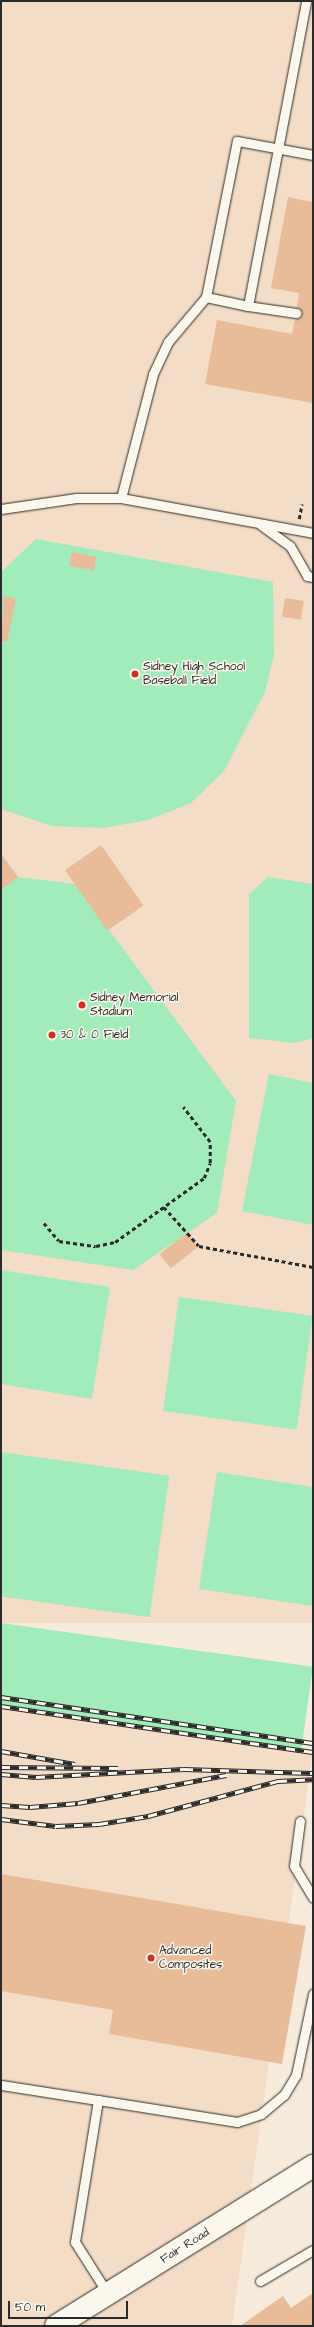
<!DOCTYPE html>
<html>
<head>
<meta charset="utf-8">
<style>
	body { margin:0 }
	#map { position:relative; width:314px; height:2327px; overflow:hidden; background:#f7ebdb; font-family:"Architects Daughter",sans-serif }
	div>[style] { position:absolute }
	[style*='--x'] { left:calc(var(--x)*1px); top:calc(var(--y)*1px); width:calc(var(--w)*1px); rotate:calc(var(--a)*1deg) }
	.built>* { inset:0; background:#f3ddc7; transform-origin:0 0 }
	.green>* { inset:0; background:#a2ebba; transform-origin:0 0 }
	.building>* { inset:0; background:#e9bc99; transform-origin:0 0 }
	.path>* { height:2.5px; margin-top:-1.25px; transform-origin:0; background:repeating-linear-gradient(90deg,#2b2b2b 0 4px,transparent 0 7px) }
	.roads { filter:drop-shadow(0 0 1px #2b2b2b) drop-shadow(0 0 1px #2b2b2b) }
	.service>* { height:9px; margin:-4.5px; padding:0 4.5px; transform-origin:4.5px; border-radius:4.5px; background:#fbf7ec }
	.secondary>* { height:22px; margin:-11px; padding:0 11px; transform-origin:11px; border-radius:11px; background:#fbf7ec }
	.rail>* { height:4.5px; margin-top:-2.25px; transform-origin:0; background:repeating-linear-gradient(90deg,#fbf7ec 0 9px,#2b2b2b 0 18px); box-sizing:border-box; border-block:1px solid #2b2b2b }
	.dots>* { width:11px; height:11px; translate:-50% -50%; box-sizing:border-box; border:2px solid #fbf7ec; border-radius:50% }
	span { translate:-50% -50%; white-space:nowrap; text-align:center; line-height:1.15; -webkit-text-stroke:3px #fbf7ec; paint-order:stroke }
	.poi-label { font-size:12px; color:#2b2b2b }
	.left { translate:0 -50%; text-align:left }
	.street-label { font-size:12px; color:#2b2b2b }
	.frame { position:absolute; inset:0; border:2px solid #2b2b2b; pointer-events:none }
	.scale { position:absolute; left:8px; top:2301px; width:120px; height:18px; box-sizing:border-box; border:2px solid #2b2b2b; border-top:0; padding-left:5px; font-size:12px; line-height:14px; white-space:nowrap; color:#2b2b2b; -webkit-text-stroke:3px #fbf7ec; paint-order:stroke }
</style>
</head>
<body>
<div id="map">
	<div class="built">
		<i style="left:1px;top:1px;width:312px;height:1622px"></i>
		<i style="left:1px;top:1706px;width:315px;height:620px;rotate:8deg"></i>
	</div>
	<div class="green">
		<i style="clip-path:polygon(36px 539px,273px 582px,274px 655px,265px 692px,224px 771px,191px 803px,148px 820px,103px 828px,52px 826px,1px 809px,1px 572px)"></i>
		<i style="clip-path:polygon(1px 854px,18px 877px,75px 884px,236px 1101px,217px 1213px,133px 1270px,1px 1250px)"></i>
		<i style="clip-path:polygon(268px 877px,313px 884px,313px 1038px,295px 1043px,249px 1038px,249px 894px)"></i>
		<i style="clip-path:polygon(269px 1074px,313px 1083px,313px 1225px,242px 1211px)"></i>
		<i style="clip-path:polygon(1px 1270px,110px 1287px,92px 1399px,1px 1384px)"></i>
		<i style="left:179px;top:1297px;width:135px;height:115px;rotate:8deg"></i>
		<i style="left:1px;top:1452px;width:170px;height:143px;rotate:8deg"></i>
		<i style="clip-path:polygon(217px 1472px,313px 1487px,313px 1606px,199px 1589px)"></i>
		<i style="left:1px;top:1623px;width:315px;height:83px;rotate:8deg"></i>
	</div>
	<div class="building">
		<i style="clip-path:polygon(288px 197px,313px 202px,313px 403px,205px 384px,217px 320px,292px 334px,295px 319px,301px 316px,297px 307px,299px 293px,271px 288px)"></i>
		<i style="left:72px;top:552px;width:25px;height:14px;rotate:11deg"></i>
		<i style="clip-path:polygon(4px 596px,16px 599px,7px 642px,1px 641px)"></i>
		<i style="left:285px;top:598px;width:19px;height:19px;rotate:9deg"></i>
		<i style="left:101px;top:845px;width:74px;height:44px;rotate:55deg"></i>
		<i style="clip-path:polygon(1px 854px,18px 877px,1px 890px)"></i>
		<i style="left:188px;top:1232px;width:18px;height:36px;rotate:52deg"></i>
		<i style="clip-path:polygon(1px 1874px,306px 1926px,282px 2064px,109px 2034px,113px 2010px,1px 1991px)"></i>
		<i style="clip-path:polygon(313px 2293px,313px 2326px,240px 2326px,283px 2296px,291px 2308px)"></i>
	</div>
	<div class="path">
		<i style="--x:299;--y:519;--w:15;--a:-79"></i>
		<i style="--x:164;--y:1207;--w:52;--a:48.1"></i>
		<i style="--x:199;--y:1246;--w:116;--a:10.4"></i>
		<i style="--x:44;--y:1223;--w:23;--a:50"></i>
		<i style="--x:59;--y:1241;--w:37;--a:8"></i>
		<i style="--x:96;--y:1246;--w:19;--a:-12"></i>
		<i style="--x:115;--y:1242;--w:110;--a:-35.7"></i>
		<i style="--x:204;--y:1178;--w:16;--a:-68"></i>
		<i style="--x:210;--y:1163;--w:21;--a:-90"></i>
		<i style="--x:210;--y:1142;--w:44;--a:-127.6"></i>
	</div>
	<div class="roads">
		<div class="service">
			<i style="--x:206;--y:297;--w:159;--a:-78.8"></i>
			<i style="--x:237;--y:141;--w:77;--a:10.4"></i>
			<i style="--x:248;--y:306;--w:49;--a:8.3"></i>
			<i style="--x:121;--y:498;--w:128;--a:-75.5"></i>
			<i style="--x:153;--y:374;--w:35;--a:-65"></i>
			<i style="--x:168;--y:342;--w:59;--a:-49.8"></i>
			<i style="--x:206;--y:297;--w:43;--a:12.1"></i>
			<i style="--x:248;--y:306;--w:310;--a:-79.2"></i>
			<i style="--x:1;--y:509;--w:76;--a:-8.3"></i>
			<i style="--x:76;--y:498;--w:45;--a:0"></i>
			<i style="--x:121;--y:498;--w:195;--a:10.3"></i>
			<i style="--x:261;--y:525;--w:36;--a:36"></i>
			<i style="--x:290;--y:546;--w:34;--a:60"></i>
			<i style="--x:307;--y:576;--w:6;--a:9"></i>
			<i style="--x:300;--y:1821;--w:45;--a:97.6"></i>
			<i style="--x:294;--y:1866;--w:37;--a:59"></i>
			<i style="--x:1;--y:2085;--w:98;--a:8.8"></i>
			<i style="--x:98;--y:2100;--w:144;--a:99.2"></i>
			<i style="--x:75;--y:2242;--w:62;--a:57.6"></i>
			<i style="--x:98;--y:2100;--w:141;--a:9"></i>
			<i style="--x:237;--y:2122;--w:25;--a:-18"></i>
			<i style="--x:261;--y:2114;--w:30;--a:-40"></i>
			<i style="--x:284;--y:2095;--w:23;--a:-59"></i>
			<i style="--x:296;--y:2075;--w:83;--a:-78.1"></i>
			<i style="--x:260;--y:2281;--w:61;--a:-30.3"></i>
		</div>
		<div class="secondary">
			<i style="--x:56;--y:2326;--w:303;--a:-31.9"></i>
		</div>
	</div>
	<div class="rail">
		<i style="--x:1;--y:1697;--w:315;--a:8.4"></i>
		<i style="--x:1;--y:1706;--w:315;--a:8.4"></i>
		<i style="--x:1;--y:1751;--w:75;--a:10"></i>
		<i style="--x:1;--y:1767;--w:117;--a:0.5"></i>
		<i style="--x:1;--y:1774;--w:35;--a:5"></i>
		<i style="--x:36;--y:1777;--w:148;--a:-3.1"></i>
		<i style="--x:184;--y:1769;--w:129;--a:1.8"></i>
		<i style="--x:1;--y:1805;--w:29;--a:4"></i>
		<i style="--x:30;--y:1807;--w:48;--a:-4.8"></i>
		<i style="--x:78;--y:1803;--w:151;--a:-10.7"></i>
		<i style="--x:1;--y:1819;--w:55;--a:7.3"></i>
		<i style="--x:56;--y:1826;--w:43;--a:-2.7"></i>
		<i style="--x:99;--y:1824;--w:50;--a:-9.3"></i>
		<i style="--x:148;--y:1816;--w:135;--a:-15.1"></i>
		<i style="--x:278;--y:1781;--w:35;--a:-3"></i>
	</div>
	<div class="dots">
		<i style="left:135px;top:674px;background:#c8321e"></i>
		<i style="left:82px;top:1005px;background:#c8321e"></i>
		<i style="left:52px;top:1035px;background:#c8321e"></i>
		<i style="left:151px;top:1958px;background:#c8321e"></i>
	</div>
	<div class="poi-label">
		<span class="left" style="left:143px;top:674px">Sidney High School<br>Baseball Field</span>
		<span class="left" style="left:90px;top:1005px">Sidney Memorial<br>Stadium</span>
		<span class="left" style="left:60px;top:1035px">30 &amp; 0 Field</span>
		<span class="left" style="left:159px;top:1958px">Advanced<br>Composites</span>
	</div>
	<div class="street-label">
		<span style="left:185px;top:2246px;rotate:-32deg">Fair Road</span>
	</div>
	<div class="frame"></div>
	<div class="scale">50 m</div>
</div>
</body>
</html>
